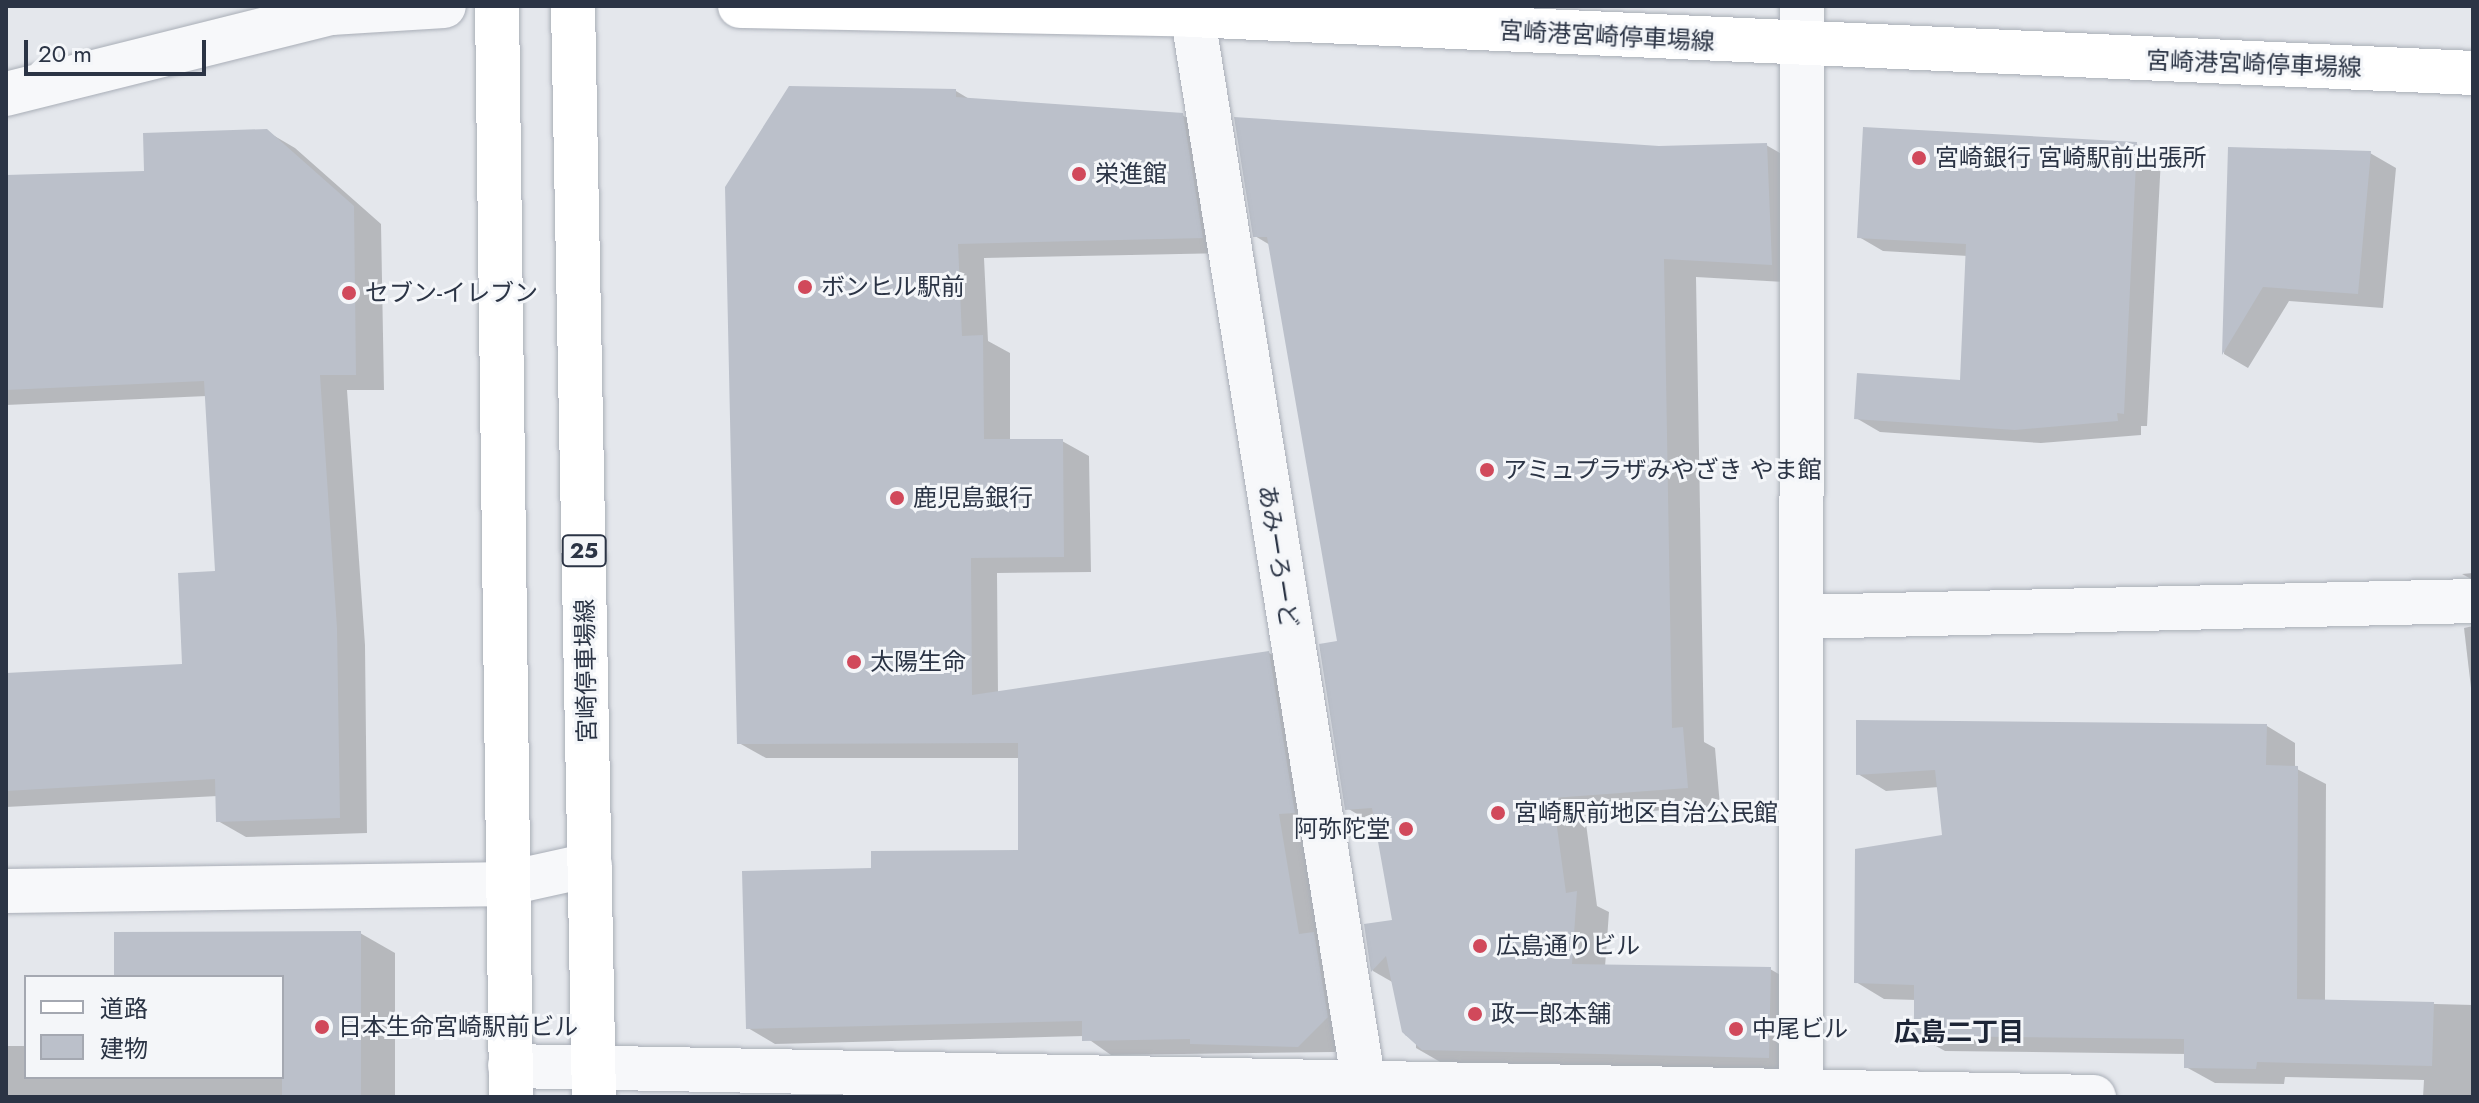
<!DOCTYPE html>
<html>
<head>
<meta charset="utf-8">
<style>
	body { margin:0 }
	#map { position:relative; width:2479px; height:1103px; overflow:hidden; background:#e4e7ec; font-family:Jost,"Noto Sans JP",sans-serif }
	div>[style] { position:absolute }
	[style*='--x'] { left:calc(var(--x)*1px); top:calc(var(--y)*1px); width:calc(var(--w)*1px); rotate:calc(var(--a)*1deg) }
	.shadow>* { inset:0; background:#0003 }
	.building>* { inset:0; background:#bbc0ca }
	.roads { filter:drop-shadow(0 0 2px #a9aeb7) drop-shadow(0 0 2px #a9aeb7) }
	.minor>* { height:44px; margin:-22px; padding:0 22px; transform-origin:22px; border-radius:22px; background:#f7f8fa }
	.major>* { height:44px; margin:-22px; padding:0 22px; transform-origin:22px; border-radius:22px; background:#fff }
	.dots>* { width:22px; height:22px; translate:-50% -50%; box-sizing:border-box; border:4px solid #f4f6f9; border-radius:50% }
	span { translate:-50% -50%; white-space:nowrap; text-align:center; line-height:1.15; -webkit-text-stroke:6px #f4f6f9; paint-order:stroke }
	.shield-label span { padding:2px 6px; background:#f4f6f9; border:2px solid; border-radius:6px; -webkit-text-stroke-width:0 }
	.shield-label { font-size:22px; color:#2b3445; font-weight:700 }
	.street-label { font-size:24px; color:#2b3445 }
	.poi-label { font-size:24px; color:#2b3445 }
	.left { translate:0 -50%; text-align:left }
	.right { translate:-100% -50%; text-align:right }
	.neighbourhood-label { font-size:26px; color:#1d2536; font-weight:700 }
	.frame { position:absolute; inset:0; border:8px solid #2b3445; pointer-events:none }
	.legend { position:absolute; left:24px; top:975px; width:260px; height:104px; box-sizing:border-box; background:#f4f6f9; border:2px solid #a4a8b1; margin:0; padding:10px 14px; list-style:none; font-size:24px; color:#2b3445 }
	.legend li { display:flex; align-items:center; gap:16px; height:40px }
	.legend b { width:40px; border:2px solid #a4a8b1 }
	.scale { position:absolute; left:24px; top:40px; width:182px; height:36px; box-sizing:border-box; border:4px solid #2b3445; border-top:0; padding-left:10px; font-size:24px; line-height:28px; white-space:nowrap; color:#2b3445; -webkit-text-stroke:6px #f4f6f9; paint-order:stroke }
</style>
</head>
<body>
<div id="map">
	<div class="shadow">
		<i style="clip-path:polygon(956px 91px,971px 100px,1182px 115px,1210px 131px,1229px 253px,984px 258px,988px 341px,1010px 353px,1010px 441px,1062px 441px,1089px 456px,1091px 572px,997px 573px,998px 693px,1269px 653px,1296px 669px,1354px 1033px,1335px 1052px,1111px 1055px,1084px 1036px,775px 1044px,748px 1028px,873px 870px,1020px 852px,1020px 758px,766px 758px,739px 743px)"></i>
		<i style="clip-path:polygon(266px 131px,295px 148px,381px 224px,384px 390px,347px 390px,365px 645px,367px 833px,246px 837px,218px 821px,218px 796px,6px 807px,6px 675px,184px 665px,217px 572px,207px 396px,6px 405px,6px 177px,146px 173px)"></i>
		<i style="clip-path:polygon(2136px 144px,2161px 158px,2147px 426px,2141px 426px,2141px 435px,2041px 443px,1880px 432px,1856px 418px,1962px 382px,1968px 256px,1883px 251px,1859px 237px)"></i>
		<i style="clip-path:polygon(1766px 145px,1799px 164px,1804px 283px,1696px 277px,1704px 742px,1715px 748px,1720px 806px,1585px 816px,1597px 906px,1609px 912px,1605px 967px,1770px 969px,1803px 988px,1801px 1075px,1449px 1067px,1416px 1048px,1416px 1041px,1405px 1035px,1394px 983px,1373px 971px,1366px 926px,1394px 922px,1377px 826px,1347px 808px,1339px 643px,1270px 245px,1255px 236px,1659px 148px)"></i>
		<i style="clip-path:polygon(2230px 149px,2370px 153px,2396px 168px,2383px 308px,2289px 301px,2248px 368px,2224px 354px)"></i>
		<i style="clip-path:polygon(2473px 573px,2473px 580px,2462px 574px)"></i>
		<i style="clip-path:polygon(2473px 626px,2473px 705px,2464px 628px)"></i>
		<i style="clip-path:polygon(2267px 726px,2295px 743px,2295px 768px,2326px 784px,2325px 1001px,2473px 1005px,2473px 1097px,2423px 1097px,2424px 1080px,2285px 1077px,2284px 1084px,2215px 1083px,2186px 1067px,2186px 1054px,1945px 1051px,1916px 1035px,1916px 1000px,1884px 999px,1856px 982px,1944px 837px,1939px 787px,1886px 791px,1858px 774px)"></i>
		<i style="clip-path:polygon(360px 933px,395px 953px,395px 1097px,6px 1097px,6px 1046px,26px 1046px,26px 1077px,282px 1077px,282px 977px,149px 977px)"></i>
	</div>
	<div class="building">
		<i style="clip-path:polygon(789px 86px,956px 89px,956px 97px,1183px 113px,1203px 238px,958px 244px,962px 336px,983px 335px,984px 439px,1063px 439px,1064px 557px,971px 558px,972px 695px,1269px 651px,1295px 813px,1279px 814px,1299px 934px,1314px 932px,1328px 1017px,1298px 1047px,1190px 1044px,1190px 1039px,1082px 1041px,1082px 1021px,746px 1029px,742px 871px,871px 868px,871px 851px,1018px 850px,1018px 743px,737px 744px,725px 187px)"></i>
		<i style="clip-path:polygon(1234px 117px,1659px 146px,1767px 143px,1772px 265px,1664px 259px,1672px 728px,1683px 727px,1688px 788px,1553px 798px,1566px 893px,1577px 891px,1572px 964px,1771px 967px,1769px 1058px,1422px 1050px,1402px 1032px,1386px 956px,1371px 972px,1364px 924px,1392px 920px,1372px 808px,1345px 810px,1319px 644px,1337px 641px,1267px 237px,1253px 237px)"></i>
		<i style="clip-path:polygon(1863px 127px,2137px 142px,2124px 414px,2117px 413px,2118px 421px,2015px 430px,1854px 419px,1857px 373px,1960px 380px,1966px 244px,1857px 238px)"></i>
		<i style="clip-path:polygon(267px 129px,354px 206px,356px 375px,320px 375px,337px 628px,340px 818px,216px 822px,215px 779px,6px 791px,6px 673px,182px 664px,178px 573px,215px 571px,204px 381px,6px 390px,6px 175px,144px 171px,143px 133px)"></i>
		<i style="clip-path:polygon(2228px 147px,2371px 151px,2358px 294px,2263px 287px,2222px 355px)"></i>
		<i style="clip-path:polygon(1856px 720px,2267px 724px,2266px 765px,2298px 766px,2297px 999px,2434px 1002px,2432px 1066px,2257px 1062px,2256px 1069px,2184px 1068px,2184px 1039px,1914px 1036px,1914px 985px,1854px 983px,1855px 849px,1942px 835px,1935px 770px,1856px 775px)"></i>
		<i style="clip-path:polygon(361px 931px,361px 1097px,282px 1097px,282px 977px,114px 977px,114px 932px)"></i>
	</div>
	<div class="roads">
		<div class="minor">
			<i style="--x:1191;--y:6;--w:1105;--a:80.89"></i>
			<i style="--x:6;--y:94;--w:335;--a:-14"></i>
			<i style="--x:331;--y:13;--w:113;--a:-3.5"></i>
			<i style="--x:1801;--y:617;--w:672;--a:-1.36"></i>
			<i style="--x:6;--y:891;--w:498;--a:-0.8"></i>
			<i style="--x:504;--y:884;--w:88;--a:-12.5"></i>
			<i style="--x:510;--y:1066;--w:1584;--a:1.12"></i>
			<i style="--x:1801;--y:1092;--w:1086;--a:-89.95"></i>
		</div>
		<div class="major">
			<i style="--x:497;--y:6;--w:1091;--a:89.26"></i>
			<i style="--x:573;--y:6;--w:1091;--a:88.9"></i>
			<i style="--x:740;--y:6;--w:451;--a:1.1"></i>
			<i style="--x:1191;--y:15;--w:1283;--a:2.59"></i>
		</div>
	</div>
	<div class="dots">
		<i style="left:1919px;top:158px;background:#d1495b"></i>
		<i style="left:1079px;top:174px;background:#d1495b"></i>
		<i style="left:805px;top:287px;background:#d1495b"></i>
		<i style="left:349px;top:293px;background:#d1495b"></i>
		<i style="left:1487px;top:470px;background:#d1495b"></i>
		<i style="left:897px;top:498px;background:#d1495b"></i>
		<i style="left:854px;top:662px;background:#d1495b"></i>
		<i style="left:1498px;top:813px;background:#d1495b"></i>
		<i style="left:1406px;top:829px;background:#d1495b"></i>
		<i style="left:1480px;top:946px;background:#d1495b"></i>
		<i style="left:1475px;top:1014px;background:#d1495b"></i>
		<i style="left:322px;top:1027px;background:#d1495b"></i>
		<i style="left:1736px;top:1029px;background:#d1495b"></i>
	</div>
	<div class="shield-label">
		<span style="left:584px;top:551px">25</span>
	</div>
	<div class="street-label">
		<span style="left:1607px;top:36px;rotate:3deg">宮崎港宮崎停車場線</span>
		<span style="left:2254px;top:64px;rotate:2deg">宮崎港宮崎停車場線</span>
		<span style="left:1278px;top:556px;rotate:81deg">あみーろーど</span>
		<span style="left:586px;top:671px;rotate:-91deg">宮崎停車場線</span>
	</div>
	<div class="poi-label">
		<span class="left" style="left:1935px;top:158px">宮崎銀行 宮崎駅前出張所</span>
		<span class="left" style="left:1095px;top:174px">栄進館</span>
		<span class="left" style="left:821px;top:287px">ボンヒル駅前</span>
		<span class="left" style="left:365px;top:293px">セブン-イレブン</span>
		<span class="left" style="left:1503px;top:470px">アミュプラザみやざき やま館</span>
		<span class="left" style="left:913px;top:498px">鹿児島銀行</span>
		<span class="left" style="left:870px;top:662px">太陽生命</span>
		<span class="left" style="left:1514px;top:813px">宮崎駅前地区自治公民館</span>
		<span class="right" style="left:1390px;top:829px">阿弥陀堂</span>
		<span class="left" style="left:1496px;top:946px">広島通りビル</span>
		<span class="left" style="left:1491px;top:1014px">政一郎本舗</span>
		<span class="left" style="left:338px;top:1027px">日本生命宮崎駅前ビル</span>
		<span class="left" style="left:1752px;top:1029px">中尾ビル</span>
	</div>
	<div class="neighbourhood-label">
		<span style="left:1959px;top:1033px">広島二丁目</span>
	</div>
	<div class="frame"></div>
	<ul class="legend">
	<li><b style="height:10px;background:#fff"></b>道路</li>
	<li><b style="height:22px;background:#bbc0ca"></b>建物</li>
	</ul>
	<div class="scale">20 m</div>
</div>
</body>
</html>
